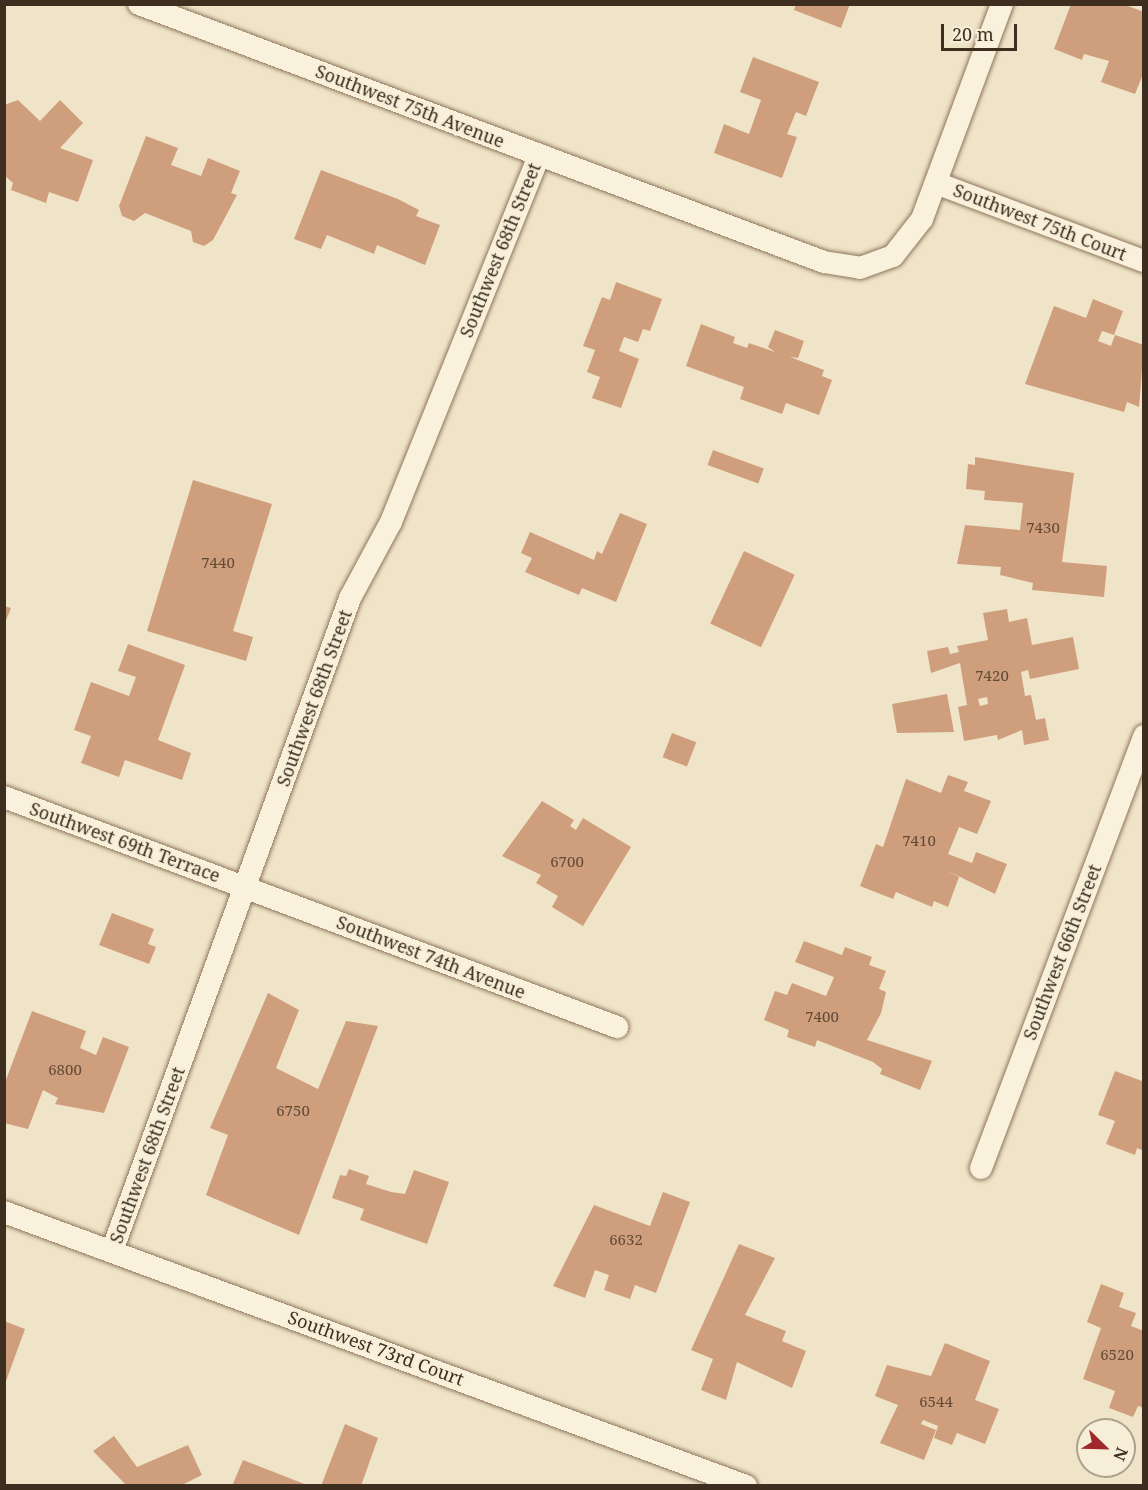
<!DOCTYPE html>
<html>
<head>
<meta charset="utf-8">
<style>
	body { margin:0 }
	#map { position:relative; width:1148px; height:1490px; overflow:hidden; background:#f0e4c8; font-family:"Noto Serif",serif }
	div>[style] { position:absolute }
	[style*='--x'] { left:calc(var(--x)*1px); top:calc(var(--y)*1px); width:calc(var(--w)*1px); rotate:calc(var(--a)*1deg) }
	.building>* { inset:0; background:#cf9f7d; transform-origin:0 0 }
	.roads { filter:drop-shadow(0 0 2px #8d765c) drop-shadow(0 0 2px #8d765c) }
	.minor>* { height:22px; margin:-11px; padding:0 11px; transform-origin:11px; border-radius:11px; background:#faf1dc }
	span { translate:-50% -50%; white-space:nowrap; text-align:center; line-height:1.15; -webkit-text-stroke:4.5px #f7eed8; paint-order:stroke }
	.number-label { font-size:15px; color:#624a37 }
	.number-label span { -webkit-text-stroke-width:0 }
	.street-label { font-size:18px; color:#3d2e20 }
	.frame { position:absolute; inset:0; border:6px solid #3d2e20; pointer-events:none }
	.north { position:absolute; left:1076px; top:1418px; width:60px; height:60px; box-sizing:border-box; background:#f7eed8; border:2px solid #ada18e; border-radius:50%; rotate:113deg; font-size:16px; font-weight:700; line-height:24px; text-align:center; color:#3d2e20 }
	.north::after { content:''; display:block; margin:auto; width:21px; height:27px; background:#9e2a2b; clip-path:polygon(50% 0,100% 100%,50% 72%,0 100%) }
	.scale { position:absolute; left:941px; top:24px; width:76px; height:27px; box-sizing:border-box; border:3px solid #3d2e20; border-top:0; padding-left:8px; font-size:18px; line-height:21px; white-space:nowrap; color:#3d2e20; -webkit-text-stroke:4px #f7eed8; paint-order:stroke }
</style>
</head>
<body>
<div id="map">
	<div class="building">
		<i style="clip-path:polygon(796px 4px,850px 4px,841px 28px,794px 10px)"></i>
		<i style="clip-path:polygon(1071px 4px,1123px 4px,1144px 12px,1144px 72px,1135px 94px,1101px 82px,1109px 61px,1084px 54px,1082px 60px,1054px 49px)"></i>
		<i style="clip-path:polygon(753px 57px,819px 82px,806px 116px,796px 112px,787px 134px,797px 137px,782px 178px,714px 153px,724px 124px,749px 134px,761px 100px,740px 92px)"></i>
		<i style="clip-path:polygon(18px 100px,40px 121px,60px 100px,83px 123px,60px 148px,93px 160px,78px 202px,49px 192px,46px 203px,11px 190px,13px 183px,4px 175px,4px 105px)"></i>
		<i style="clip-path:polygon(146px 136px,178px 148px,171px 165px,201px 176px,208px 158px,240px 171px,231px 193px,237px 195px,213px 240px,204px 246px,193px 242px,191px 231px,145px 213px,134px 221px,122px 216px,119px 206px)"></i>
		<i style="clip-path:polygon(321px 170px,398px 199px,419px 210px,416px 216px,440px 225px,425px 265px,377px 245px,374px 254px,327px 235px,321px 249px,294px 239px)"></i>
		<i style="clip-path:polygon(616px 282px,662px 299px,650px 331px,643px 329px,638px 342px,624px 337px,619px 351px,639px 359px,621px 408px,592px 398px,600px 377px,587px 372px,595px 350px,583px 346px,602px 297px,610px 300px)"></i>
		<i style="clip-path:polygon(1093px 299px,1123px 311px,1114px 335px,1102px 331px,1098px 341px,1111px 346px,1115px 335px,1144px 345px,1139px 407px,1127px 402px,1124px 412px,1025px 384px,1054px 306px,1086px 318px)"></i>
		<i style="clip-path:polygon(701px 324px,735px 337px,733px 343px,747px 348px,749px 343px,775px 352px,768px 347px,775px 330px,804px 341px,798px 358px,790px 357px,824px 370px,822px 376px,832px 380px,819px 415px,786px 403px,782px 414px,740px 399px,744px 387px,686px 366px)"></i>
		<i style="left:713px;top:450px;width:54px;height:16px;rotate:20deg"></i>
		<i style="clip-path:polygon(975px 457px,1074px 473px,1062px 562px,1107px 566px,1104px 597px,1032px 590px,1033px 583px,1000px 575px,1001px 567px,957px 564px,965px 525px,1020px 530px,1023px 503px,984px 500px,985px 491px,966px 489px,968px 464px,975px 465px)"></i>
		<i style="clip-path:polygon(193px 480px,272px 504px,233px 631px,253px 637px,246px 661px,147px 631px)"></i>
		<i style="clip-path:polygon(620px 513px,647px 524px,616px 602px,582px 588px,579px 595px,525px 572px,532px 558px,521px 553px,530px 532px,594px 560px,597px 551px,602px 554px)"></i>
		<i style="left:744px;top:551px;width:56px;height:80px;rotate:25deg"></i>
		<i style="clip-path:polygon(4px 606px,11px 608px,5px 623px,4px 623px)"></i>
		<i style="clip-path:polygon(evenodd,1007px 609px,1009px 622px,1027px 618px,1032px 645px,1073px 637px,1079px 669px,1030px 679px,1028px 670px,1021px 672px,1025px 696px,1031px 695px,1036px 720px,1045px 718px,1049px 740px,1024px 745px,1022px 730px,998px 740px,997px 735px,964px 741px,958px 707px,967px 705px,960px 663px,931px 673px,927px 651px,948px 647px,950px 654px,959px 652px,957px 646px,988px 640px,983px 613px,1007px 609px,987px 697px,988px 704px,980px 706px,978px 699px,987px 697px)"></i>
		<i style="clip-path:polygon(128px 644px,185px 665px,158px 740px,191px 753px,182px 780px,125px 760px,119px 777px,81px 763px,91px 736px,74px 730px,91px 682px,129px 696px,136px 677px,118px 671px)"></i>
		<i style="clip-path:polygon(947px 694px,954px 732px,897px 733px,892px 704px)"></i>
		<i style="left:672px;top:733px;width:26px;height:26px;rotate:21deg"></i>
		<i style="clip-path:polygon(948px 775px,968px 782px,964px 791px,991px 801px,977px 834px,959px 827px,948px 854px,972px 863px,976px 852px,1007px 864px,995px 894px,946px 870px,959px 877px,948px 907px,934px 901px,932px 907px,896px 892px,893px 899px,860px 886px,876px 844px,883px 847px,906px 779px,941px 793px)"></i>
		<i style="clip-path:polygon(542px 801px,574px 820px,570px 826px,576px 830px,583px 818px,631px 847px,583px 926px,552px 907px,558px 896px,536px 883px,541px 875px,502px 856px)"></i>
		<i style="clip-path:polygon(112px 913px,154px 929px,148px 944px,156px 947px,149px 964px,99px 945px)"></i>
		<i style="clip-path:polygon(804px 941px,842px 955px,845px 947px,872px 957px,869px 965px,886px 971px,879px 989px,886px 992px,881px 1013px,867px 1040px,932px 1061px,920px 1090px,880px 1074px,882px 1069px,873px 1062px,817px 1040px,815px 1047px,787px 1037px,789px 1030px,764px 1020px,775px 991px,787px 995px,792px 983px,826px 996px,834px 977px,795px 962px)"></i>
		<i style="clip-path:polygon(268px 993px,299px 1010px,276px 1068px,318px 1089px,346px 1021px,378px 1026px,299px 1235px,206px 1195px,228px 1135px,210px 1128px)"></i>
		<i style="clip-path:polygon(32px 1011px,86px 1031px,80px 1048px,96px 1055px,103px 1037px,129px 1047px,104px 1113px,55px 1104px,58px 1098px,43px 1090px,28px 1129px,4px 1123px,4px 1085px)"></i>
		<i style="clip-path:polygon(1115px 1071px,1142px 1081px,1144px 1076px,1144px 1151px,1137px 1148px,1135px 1155px,1106px 1144px,1115px 1121px,1098px 1115px)"></i>
		<i style="clip-path:polygon(349px 1169px,369px 1176px,366px 1184px,391px 1192px,405px 1194px,414px 1170px,449px 1182px,427px 1244px,360px 1220px,364px 1209px,332px 1198px,340px 1175px,346px 1176px)"></i>
		<i style="clip-path:polygon(663px 1192px,690px 1202px,656px 1293px,635px 1285px,630px 1299px,604px 1290px,609px 1275px,595px 1270px,585px 1298px,553px 1286px,594px 1205px,650px 1226px)"></i>
		<i style="clip-path:polygon(739px 1244px,775px 1258px,745px 1315px,786px 1331px,782px 1341px,806px 1351px,792px 1388px,737px 1362px,726px 1400px,701px 1390px,713px 1359px,691px 1350px)"></i>
		<i style="clip-path:polygon(1101px 1284px,1124px 1293px,1119px 1307px,1136px 1313px,1131px 1326px,1144px 1331px,1144px 1408px,1138px 1406px,1133px 1417px,1109px 1408px,1115px 1391px,1083px 1379px,1101px 1328px,1087px 1322px)"></i>
		<i style="clip-path:polygon(4px 1321px,25px 1329px,5px 1384px,4px 1384px)"></i>
		<i style="clip-path:polygon(945px 1343px,990px 1361px,975px 1400px,999px 1409px,985px 1444px,957px 1433px,952px 1445px,934px 1438px,938px 1426px,923px 1420px,921px 1424px,936px 1430px,924px 1460px,880px 1443px,898px 1405px,875px 1396px,887px 1365px,931px 1376px)"></i>
		<i style="clip-path:polygon(345px 1424px,378px 1438px,361px 1486px,321px 1486px)"></i>
		<i style="clip-path:polygon(114px 1436px,137px 1467px,188px 1445px,202px 1475px,180px 1486px,127px 1486px,93px 1451px)"></i>
		<i style="clip-path:polygon(243px 1460px,307px 1485px,307px 1486px,232px 1486px)"></i>
	</div>
	<div class="roads">
		<div class="minor">
			<i style="--x:139;--y:4;--w:732;--a:20.64"></i>
			<i style="--x:824;--y:262;--w:36;--a:9"></i>
			<i style="--x:860;--y:268;--w:35;--a:-20"></i>
			<i style="--x:893;--y:256;--w:47;--a:-51.9"></i>
			<i style="--x:922;--y:219;--w:229;--a:-69.6"></i>
			<i style="--x:936;--y:183;--w:222;--a:20.6"></i>
			<i style="--x:4;--y:797;--w:655;--a:20.57"></i>
			<i style="--x:981;--y:1168;--w:462;--a:-69.3"></i>
			<i style="--x:4;--y:1212;--w:791;--a:20.27"></i>
			<i style="--x:112;--y:1251;--w:695;--a:-69.97"></i>
			<i style="--x:350;--y:598;--w:86;--a:-61.7"></i>
			<i style="--x:391;--y:522;--w:396;--a:-68"></i>
		</div>
	</div>
	<div class="number-label">
		<span style="left:1043px;top:528px">7430</span>
		<span style="left:218px;top:563px">7440</span>
		<span style="left:992px;top:676px">7420</span>
		<span style="left:919px;top:841px">7410</span>
		<span style="left:567px;top:862px">6700</span>
		<span style="left:822px;top:1017px">7400</span>
		<span style="left:65px;top:1070px">6800</span>
		<span style="left:293px;top:1111px">6750</span>
		<span style="left:626px;top:1240px">6632</span>
		<span style="left:1117px;top:1355px">6520</span>
		<span style="left:936px;top:1402px">6544</span>
	</div>
	<div class="street-label">
		<span style="left:410px;top:106px;rotate:21deg">Southwest 75th Avenue</span>
		<span style="left:1040px;top:222px;rotate:21deg">Southwest 75th Court</span>
		<span style="left:500px;top:250px;rotate:-68deg">Southwest 68th Street</span>
		<span style="left:314px;top:698px;rotate:-70deg">Southwest 68th Street</span>
		<span style="left:125px;top:842px;rotate:20deg">Southwest 69th Terrace</span>
		<span style="left:1062px;top:952px;rotate:-69deg">Southwest 66th Street</span>
		<span style="left:431px;top:957px;rotate:21deg">Southwest 74th Avenue</span>
		<span style="left:147px;top:1155px;rotate:-70deg">Southwest 68th Street</span>
		<span style="left:376px;top:1348px;rotate:20deg">Southwest 73rd Court</span>
	</div>
	<div class="frame"></div>
	<div class="north">N</div>
	<div class="scale">20 m</div>
</div>
</body>
</html>
